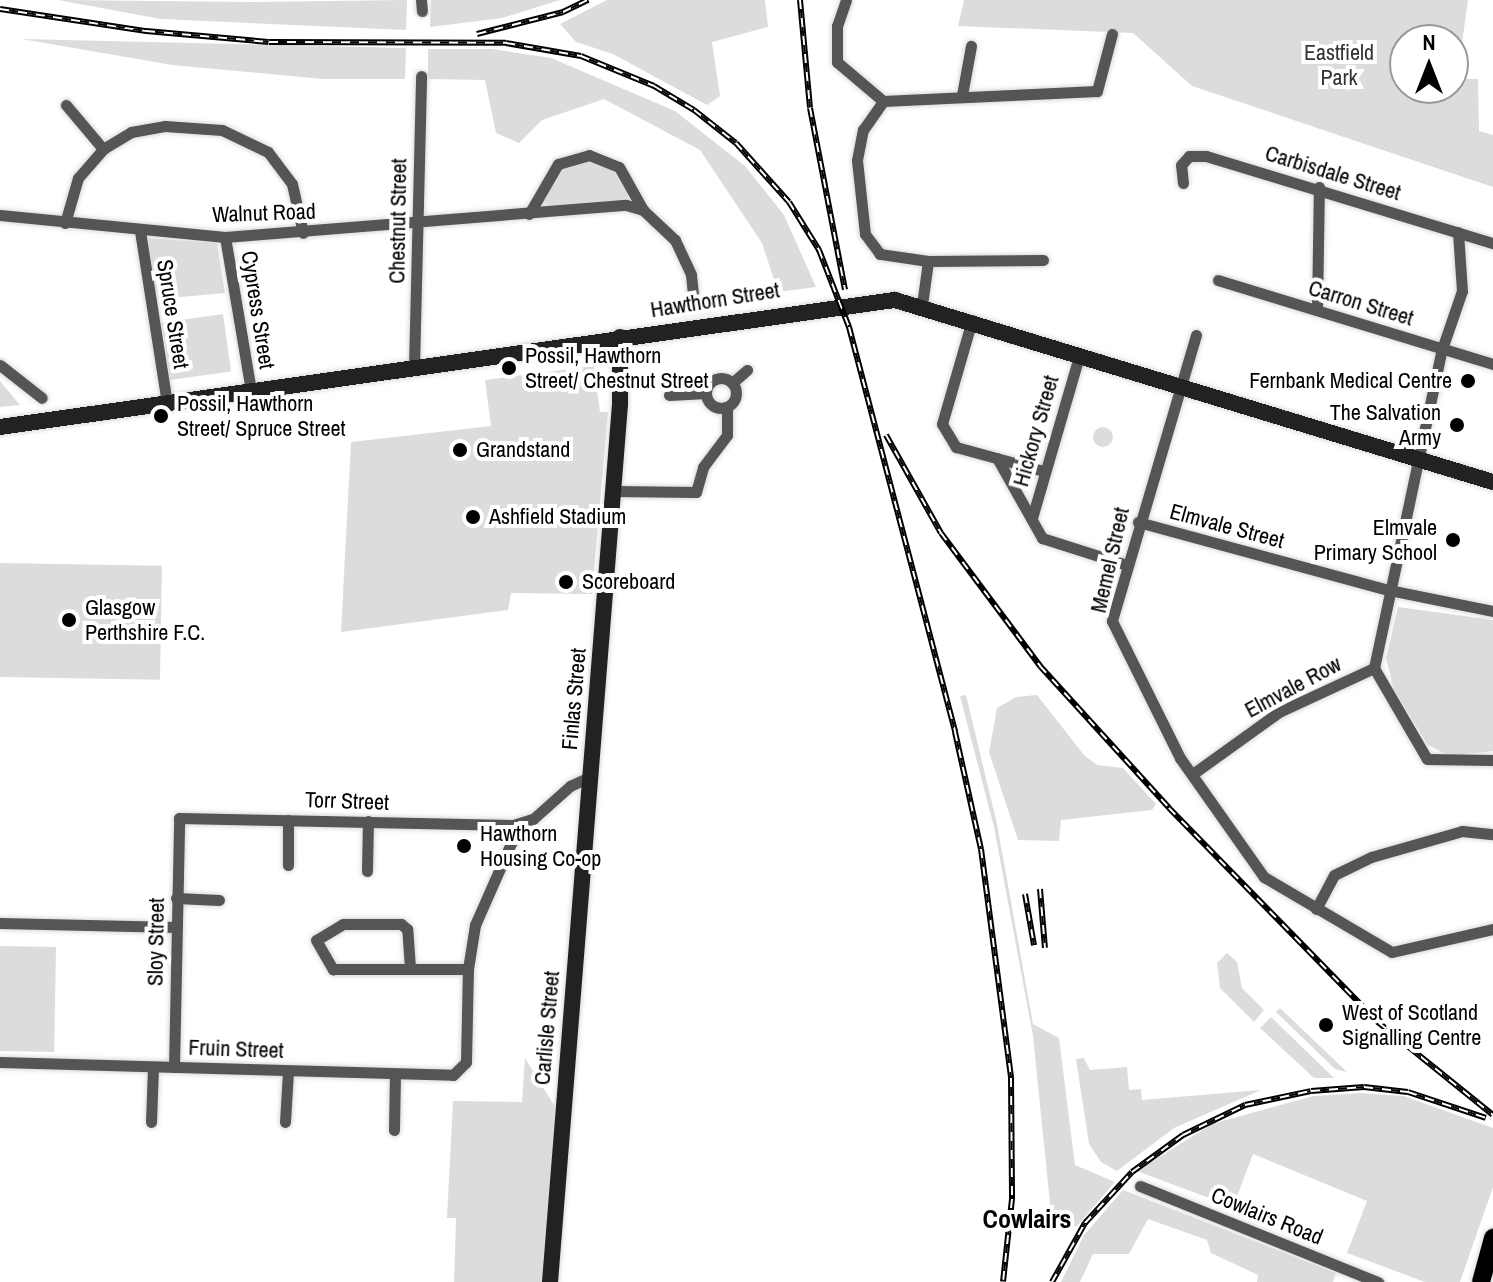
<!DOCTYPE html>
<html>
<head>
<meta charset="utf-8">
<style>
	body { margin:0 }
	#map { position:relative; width:1493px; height:1282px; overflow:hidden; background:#fff; font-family:"Archivo Narrow",sans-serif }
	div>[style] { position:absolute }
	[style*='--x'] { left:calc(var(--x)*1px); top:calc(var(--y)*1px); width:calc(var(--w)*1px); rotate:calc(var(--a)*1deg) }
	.green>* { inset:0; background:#dcdcdc; transform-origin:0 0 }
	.round { border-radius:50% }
	.roads { filter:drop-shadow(0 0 2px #dbdbdb) drop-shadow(0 0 2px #dbdbdb) }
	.street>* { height:11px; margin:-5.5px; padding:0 5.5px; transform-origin:5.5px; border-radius:5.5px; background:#555 }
	.street>.ring { margin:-5.5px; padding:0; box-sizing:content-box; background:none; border:11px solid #555; border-radius:50% }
	.secondary>* { height:16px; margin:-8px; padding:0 8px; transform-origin:8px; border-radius:8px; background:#222 }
	.primary>* { height:18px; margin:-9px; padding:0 9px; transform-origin:9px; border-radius:9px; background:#000 }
	.rail>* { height:6px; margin-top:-3px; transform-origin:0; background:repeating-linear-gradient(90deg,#fff 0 9px,#000 0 18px); box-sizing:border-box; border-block:2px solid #000 }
	.dots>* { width:22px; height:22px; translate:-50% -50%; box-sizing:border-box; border:4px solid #fff; border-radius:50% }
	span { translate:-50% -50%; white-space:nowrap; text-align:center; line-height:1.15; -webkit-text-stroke:8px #fff; paint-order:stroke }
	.park-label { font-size:22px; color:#333 }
	.street-label { font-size:22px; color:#000 }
	.poi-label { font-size:22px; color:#000 }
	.left { translate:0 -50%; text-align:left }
	.right { translate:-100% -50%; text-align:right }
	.quarter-label { font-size:26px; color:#000; font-weight:700 }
	.north { position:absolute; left:1389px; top:24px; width:80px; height:80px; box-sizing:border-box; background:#fff; border:2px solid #999; border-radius:50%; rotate:0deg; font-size:22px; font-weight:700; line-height:32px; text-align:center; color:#000 }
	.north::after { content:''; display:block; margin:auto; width:28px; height:36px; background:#000; clip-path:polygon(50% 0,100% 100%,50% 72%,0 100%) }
</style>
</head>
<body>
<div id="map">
	<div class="green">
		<i style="clip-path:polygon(58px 0,249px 2px,407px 0,406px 30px,161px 19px)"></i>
		<i style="clip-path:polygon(431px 0,560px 0,502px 18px,430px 27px)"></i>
		<i style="clip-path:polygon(607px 0,765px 0,768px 27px,712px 42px,720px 96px,707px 105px,613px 54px,576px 42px,560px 24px)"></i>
		<i style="clip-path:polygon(evenodd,964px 0,1468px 0,1457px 79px,1478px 79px,1479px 131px,1493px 135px,1493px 187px,1192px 86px,1133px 33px,958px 26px,964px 0,1405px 40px,1453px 40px,1453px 88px,1405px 88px,1405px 40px)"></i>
		<i style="clip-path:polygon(22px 39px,406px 48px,405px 79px,323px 79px,172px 65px)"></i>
		<i style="clip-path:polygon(428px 49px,492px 49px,551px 58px,675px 111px,745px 166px,784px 215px,816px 287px,778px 292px,762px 243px,700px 150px,604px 99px,542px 120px,519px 143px,496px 133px,485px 80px,428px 79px)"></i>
		<i style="clip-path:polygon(584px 160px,610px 167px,632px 192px,627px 199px,549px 206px,541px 200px,558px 171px)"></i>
		<i style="clip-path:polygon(145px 238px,217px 243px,225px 293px,158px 299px)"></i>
		<i style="left:223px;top:314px;width:58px;height:62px;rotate:82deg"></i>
		<i style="clip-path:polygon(594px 366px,600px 412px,608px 412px,592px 594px,511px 593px,508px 610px,341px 632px,351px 442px,491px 426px,485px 380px)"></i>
		<i style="clip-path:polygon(0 381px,20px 405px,0 407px)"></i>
		<i class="round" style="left:1093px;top:427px;width:20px;height:20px"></i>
		<i style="left:0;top:563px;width:162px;height:114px;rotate:1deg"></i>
		<i style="clip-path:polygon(1398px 607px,1493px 620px,1493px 751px,1450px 756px,1428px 745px,1394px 690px,1386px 658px)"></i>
		<i style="clip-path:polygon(966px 695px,997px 824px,1033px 1024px,1059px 1038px,1075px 1165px,1115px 1182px,1077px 1226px,1052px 1223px,1033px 1036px,994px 827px,960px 696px)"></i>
		<i style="clip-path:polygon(1037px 695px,1084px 755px,1097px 765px,1123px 768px,1156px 804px,1152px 810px,1061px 820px,1059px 841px,1018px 840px,989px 752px,997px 708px,1016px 697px)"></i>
		<i style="left:0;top:946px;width:56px;height:105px;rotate:1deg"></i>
		<i style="clip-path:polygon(1227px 953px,1237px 962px,1242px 988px,1264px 1010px,1254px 1022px,1220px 988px,1217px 963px)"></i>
		<i style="clip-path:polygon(1280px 1008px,1347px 1072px,1335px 1069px,1276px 1012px)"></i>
		<i style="clip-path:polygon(1271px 1017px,1334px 1078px,1314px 1078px,1260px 1028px)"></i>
		<i style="clip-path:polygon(525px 1058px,562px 1118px,550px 1282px,454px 1282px,456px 1218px,447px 1218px,453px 1101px,522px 1102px)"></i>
		<i style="clip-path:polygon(1084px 1058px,1090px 1070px,1127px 1067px,1129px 1090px,1141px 1089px,1142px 1100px,1261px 1090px,1174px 1128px,1117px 1171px,1101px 1162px,1089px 1144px,1076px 1059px)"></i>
		<i style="clip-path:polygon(1361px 1093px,1404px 1096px,1493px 1128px,1493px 1187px,1460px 1282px,1425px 1282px,1347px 1253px,1367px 1201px,1253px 1154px,1233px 1207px,1137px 1171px,1212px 1124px,1313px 1096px)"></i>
		<i style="clip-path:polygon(1123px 1190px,1336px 1273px,1333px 1282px,1257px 1282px,1258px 1275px,1211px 1253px,1207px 1240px,1148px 1219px,1129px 1254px,1093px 1254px,1080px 1282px,1061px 1282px,1084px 1235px)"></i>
	</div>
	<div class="roads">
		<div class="street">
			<i style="--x:421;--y:0;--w:11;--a:85"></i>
			<i style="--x:846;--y:0;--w:28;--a:109"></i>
			<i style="--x:837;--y:26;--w:36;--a:90"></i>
			<i style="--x:837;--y:62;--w:60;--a:40.3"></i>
			<i style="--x:962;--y:95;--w:50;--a:-79.6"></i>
			<i style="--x:66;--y:105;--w:57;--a:49.9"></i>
			<i style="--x:1183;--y:183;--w:18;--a:-96"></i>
			<i style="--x:1181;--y:165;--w:12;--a:-48"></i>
			<i style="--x:1189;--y:156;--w:17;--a:0"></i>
			<i style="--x:1206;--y:156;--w:300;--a:16.9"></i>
			<i style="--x:529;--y:214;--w:58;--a:-59.9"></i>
			<i style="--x:558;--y:164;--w:32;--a:-16"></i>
			<i style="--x:589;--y:155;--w:32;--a:22"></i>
			<i style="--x:619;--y:167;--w:49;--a:60.8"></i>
			<i style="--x:0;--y:215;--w:226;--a:5.6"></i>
			<i style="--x:225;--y:237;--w:402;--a:-4.6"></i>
			<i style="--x:626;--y:205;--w:18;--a:16"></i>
			<i style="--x:643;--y:210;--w:44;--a:43.2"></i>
			<i style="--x:675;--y:240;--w:38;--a:65"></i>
			<i style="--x:691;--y:275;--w:31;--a:84"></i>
			<i style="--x:65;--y:223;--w:47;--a:-73.9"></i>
			<i style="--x:78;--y:178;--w:38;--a:-49"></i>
			<i style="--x:103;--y:149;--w:33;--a:-31"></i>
			<i style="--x:131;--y:132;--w:35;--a:-10"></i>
			<i style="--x:165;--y:126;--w:57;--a:4"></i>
			<i style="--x:222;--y:130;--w:51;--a:25.6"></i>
			<i style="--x:268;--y:152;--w:40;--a:53"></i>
			<i style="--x:292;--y:184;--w:50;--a:77.3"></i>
			<i style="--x:140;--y:231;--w:174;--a:81.1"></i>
			<i style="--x:225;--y:237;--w:156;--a:80.4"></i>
			<i style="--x:1043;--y:260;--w:115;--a:179.5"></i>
			<i style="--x:928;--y:261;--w:49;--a:-171.7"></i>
			<i style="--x:880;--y:254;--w:25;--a:-127"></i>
			<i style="--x:865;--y:234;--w:74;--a:-96.2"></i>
			<i style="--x:857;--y:160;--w:31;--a:-79"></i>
			<i style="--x:863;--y:130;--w:35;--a:-55"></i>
			<i style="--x:883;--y:101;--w:214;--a:-2.7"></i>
			<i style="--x:1097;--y:91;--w:59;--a:-75.3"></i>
			<i style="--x:1218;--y:280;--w:288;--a:17"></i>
			<i style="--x:922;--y:305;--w:44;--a:-82.2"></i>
			<i style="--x:675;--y:309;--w:37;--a:-8"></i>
			<i style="--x:1317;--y:310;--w:123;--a:-89.1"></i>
			<i style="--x:972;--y:320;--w:108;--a:106.1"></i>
			<i style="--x:942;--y:424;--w:27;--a:59"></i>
			<i style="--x:956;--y:447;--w:91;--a:15.3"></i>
			<i style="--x:1196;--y:335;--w:298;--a:106.4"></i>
			<i style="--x:1112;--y:621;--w:153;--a:63.6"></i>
			<i style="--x:1180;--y:758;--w:146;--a:54.8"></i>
			<i style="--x:1264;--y:877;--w:148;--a:30.4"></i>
			<i style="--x:1392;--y:952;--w:104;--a:-12.8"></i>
			<i style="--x:0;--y:365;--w:53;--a:38.2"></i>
			<i style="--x:414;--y:367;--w:291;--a:-88.6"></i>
			<i class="ring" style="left:706px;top:378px;width:19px;height:19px"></i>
			<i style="--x:732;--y:383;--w:20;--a:-41"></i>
			<i style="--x:669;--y:395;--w:37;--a:-3"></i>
			<i style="--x:997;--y:458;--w:92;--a:60.6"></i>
			<i style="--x:1042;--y:538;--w:89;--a:17.6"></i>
			<i style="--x:613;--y:491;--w:83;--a:0.7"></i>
			<i style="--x:696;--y:492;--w:26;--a:-74"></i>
			<i style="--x:703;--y:467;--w:40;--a:-53"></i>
			<i style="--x:727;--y:435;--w:28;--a:-90"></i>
			<i style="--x:1032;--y:518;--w:169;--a:-73.8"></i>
			<i style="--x:1138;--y:522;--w:260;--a:15.2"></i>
			<i style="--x:1389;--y:590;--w:106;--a:11.4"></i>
			<i style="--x:1374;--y:668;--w:326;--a:-78"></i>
			<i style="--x:1442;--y:349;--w:61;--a:-71"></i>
			<i style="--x:1462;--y:291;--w:59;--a:-93.9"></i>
			<i style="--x:1374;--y:668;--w:105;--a:59.8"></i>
			<i style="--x:1427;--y:759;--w:66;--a:0.9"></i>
			<i style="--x:1194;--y:773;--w:105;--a:-35.7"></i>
			<i style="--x:1279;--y:712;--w:105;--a:-24.9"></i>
			<i style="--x:288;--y:865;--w:45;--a:-90"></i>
			<i style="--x:367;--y:871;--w:50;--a:-88.9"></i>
			<i style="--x:176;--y:898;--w:43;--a:2.7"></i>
			<i style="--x:1316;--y:909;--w:38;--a:-62"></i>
			<i style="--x:1334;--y:875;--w:41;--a:-25.9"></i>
			<i style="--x:1371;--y:857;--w:95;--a:-15.9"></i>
			<i style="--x:1462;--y:831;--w:31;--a:6"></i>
			<i style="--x:0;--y:923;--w:176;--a:1.3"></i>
			<i style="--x:410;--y:968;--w:39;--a:-94"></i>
			<i style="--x:407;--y:929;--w:8;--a:-140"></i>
			<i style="--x:401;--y:924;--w:58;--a:180"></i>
			<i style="--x:343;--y:924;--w:31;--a:149"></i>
			<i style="--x:316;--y:940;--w:34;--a:60"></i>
			<i style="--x:333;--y:969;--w:135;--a:0"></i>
			<i style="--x:0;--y:1062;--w:453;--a:1.6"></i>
			<i style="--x:453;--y:1075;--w:18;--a:-45"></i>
			<i style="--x:466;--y:1062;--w:93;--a:-88.8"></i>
			<i style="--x:468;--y:969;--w:45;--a:-81"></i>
			<i style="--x:475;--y:925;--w:92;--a:-66.2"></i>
			<i style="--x:512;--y:841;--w:16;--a:-86"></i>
			<i style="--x:174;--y:1067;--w:249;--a:-88.8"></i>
			<i style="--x:179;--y:818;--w:334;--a:1.2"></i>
			<i style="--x:513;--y:825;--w:21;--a:-17"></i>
			<i style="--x:533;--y:819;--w:50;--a:-41.7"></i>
			<i style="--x:570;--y:786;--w:21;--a:-25"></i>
			<i style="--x:151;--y:1122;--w:55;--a:-87.9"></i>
			<i style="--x:285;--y:1122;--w:51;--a:-86.6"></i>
			<i style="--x:394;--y:1130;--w:56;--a:-89"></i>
			<i style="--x:1140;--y:1186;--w:257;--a:22"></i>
		</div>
		<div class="secondary">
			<i style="--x:0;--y:427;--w:904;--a:-8.08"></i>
			<i style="--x:895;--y:300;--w:625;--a:16.93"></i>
			<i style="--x:550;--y:1282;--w:881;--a:-85.44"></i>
			<i style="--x:620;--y:404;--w:67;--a:-90"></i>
		</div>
		<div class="primary">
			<i style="--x:1481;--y:1282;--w:46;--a:-74.7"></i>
		</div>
	</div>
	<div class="rail">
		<i style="--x:800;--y:0;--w:108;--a:84.7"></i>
		<i style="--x:810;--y:108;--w:185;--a:79.1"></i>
		<i style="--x:0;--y:9;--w:148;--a:8.6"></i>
		<i style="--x:146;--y:31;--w:123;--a:5.1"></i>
		<i style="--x:269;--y:42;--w:237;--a:0.2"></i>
		<i style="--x:506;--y:43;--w:76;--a:9.8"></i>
		<i style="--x:581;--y:56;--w:79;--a:22.3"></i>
		<i style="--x:654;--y:86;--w:47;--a:31"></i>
		<i style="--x:694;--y:110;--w:53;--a:38.2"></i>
		<i style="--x:736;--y:143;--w:79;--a:48.1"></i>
		<i style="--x:789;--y:202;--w:57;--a:58"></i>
		<i style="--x:819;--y:250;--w:83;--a:68.7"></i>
		<i style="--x:849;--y:327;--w:419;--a:75.3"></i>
		<i style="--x:955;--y:732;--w:120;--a:77.5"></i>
		<i style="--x:981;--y:849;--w:231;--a:82.5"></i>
		<i style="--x:1011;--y:1078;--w:121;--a:89.5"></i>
		<i style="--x:1012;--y:1199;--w:83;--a:96.2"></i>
		<i style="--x:477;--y:34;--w:89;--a:-14.3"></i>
		<i style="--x:563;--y:12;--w:28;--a:-26"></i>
		<i style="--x:886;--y:435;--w:112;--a:60.7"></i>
		<i style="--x:941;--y:533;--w:166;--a:53.3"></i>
		<i style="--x:1040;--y:666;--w:192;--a:47.7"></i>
		<i style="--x:1169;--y:808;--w:301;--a:45.7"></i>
		<i style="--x:1379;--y:1023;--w:146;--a:38.9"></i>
		<i style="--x:1040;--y:889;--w:59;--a:85.2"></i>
		<i style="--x:1025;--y:894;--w:52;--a:80"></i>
		<i style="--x:1052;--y:1282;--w:68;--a:-60.8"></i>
		<i style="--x:1085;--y:1223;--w:69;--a:-47.3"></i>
		<i style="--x:1132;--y:1172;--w:63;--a:-36"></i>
		<i style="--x:1183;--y:1135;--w:69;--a:-25.8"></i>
		<i style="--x:1245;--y:1105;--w:67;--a:-12"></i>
		<i style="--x:1311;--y:1091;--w:53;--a:-4.3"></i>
		<i style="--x:1364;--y:1087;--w:44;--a:6.5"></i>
		<i style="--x:1408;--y:1092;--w:82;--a:18.4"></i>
	</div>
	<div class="dots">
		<i style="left:509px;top:368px;background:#000"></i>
		<i style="left:1468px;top:381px;background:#000"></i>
		<i style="left:161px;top:416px;background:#000"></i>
		<i style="left:1457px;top:425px;background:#000"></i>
		<i style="left:460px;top:450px;background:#000"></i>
		<i style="left:473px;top:517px;background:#000"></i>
		<i style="left:1453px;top:540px;background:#000"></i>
		<i style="left:566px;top:582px;background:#000"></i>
		<i style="left:69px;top:620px;background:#000"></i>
		<i style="left:464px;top:846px;background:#000"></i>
		<i style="left:1326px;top:1025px;background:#000"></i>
	</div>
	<div class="park-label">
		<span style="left:1339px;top:65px">Eastfield<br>Park</span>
	</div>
	<div class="street-label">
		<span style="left:1333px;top:173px;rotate:17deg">Carbisdale Street</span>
		<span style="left:264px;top:213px;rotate:-2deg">Walnut Road</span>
		<span style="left:398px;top:221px;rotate:-89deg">Chestnut Street</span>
		<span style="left:715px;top:300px;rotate:-9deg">Hawthorn Street</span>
		<span style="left:1361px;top:303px;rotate:17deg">Carron Street</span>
		<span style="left:258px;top:310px;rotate:81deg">Cypress Street</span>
		<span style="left:173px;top:314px;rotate:81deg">Spruce Street</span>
		<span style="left:1036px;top:431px;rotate:-74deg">Hickory Street</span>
		<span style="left:1227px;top:526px;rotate:15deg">Elmvale Street</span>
		<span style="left:1110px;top:560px;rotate:-77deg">Memel Street</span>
		<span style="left:1293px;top:687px;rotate:-28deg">Elmvale Row</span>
		<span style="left:574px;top:699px;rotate:-85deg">Finlas Street</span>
		<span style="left:347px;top:801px;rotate:2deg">Torr Street</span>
		<span style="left:156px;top:942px;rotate:-89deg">Sloy Street</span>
		<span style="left:547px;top:1028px;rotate:-85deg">Carlisle Street</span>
		<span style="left:236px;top:1049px;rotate:2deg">Fruin Street</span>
		<span style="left:1267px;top:1216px;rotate:22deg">Cowlairs Road</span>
	</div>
	<div class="poi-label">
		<span class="left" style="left:525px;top:368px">Possil, Hawthorn<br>Street/ Chestnut Street</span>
		<span class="right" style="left:1452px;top:381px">Fernbank Medical Centre</span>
		<span class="left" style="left:177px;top:416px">Possil, Hawthorn<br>Street/ Spruce Street</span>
		<span class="right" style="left:1441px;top:425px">The Salvation<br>Army</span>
		<span class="left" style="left:476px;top:450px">Grandstand</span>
		<span class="left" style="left:489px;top:517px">Ashfield Stadium</span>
		<span class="right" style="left:1437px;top:540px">Elmvale<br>Primary School</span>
		<span class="left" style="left:582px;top:582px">Scoreboard</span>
		<span class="left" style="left:85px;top:620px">Glasgow<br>Perthshire F.C.</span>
		<span class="left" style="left:480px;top:846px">Hawthorn<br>Housing Co-op</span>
		<span class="left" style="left:1342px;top:1025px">West of Scotland<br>Signalling Centre</span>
	</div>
	<div class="quarter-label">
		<span style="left:1027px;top:1219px">Cowlairs</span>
	</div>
	<div class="north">N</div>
</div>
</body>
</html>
